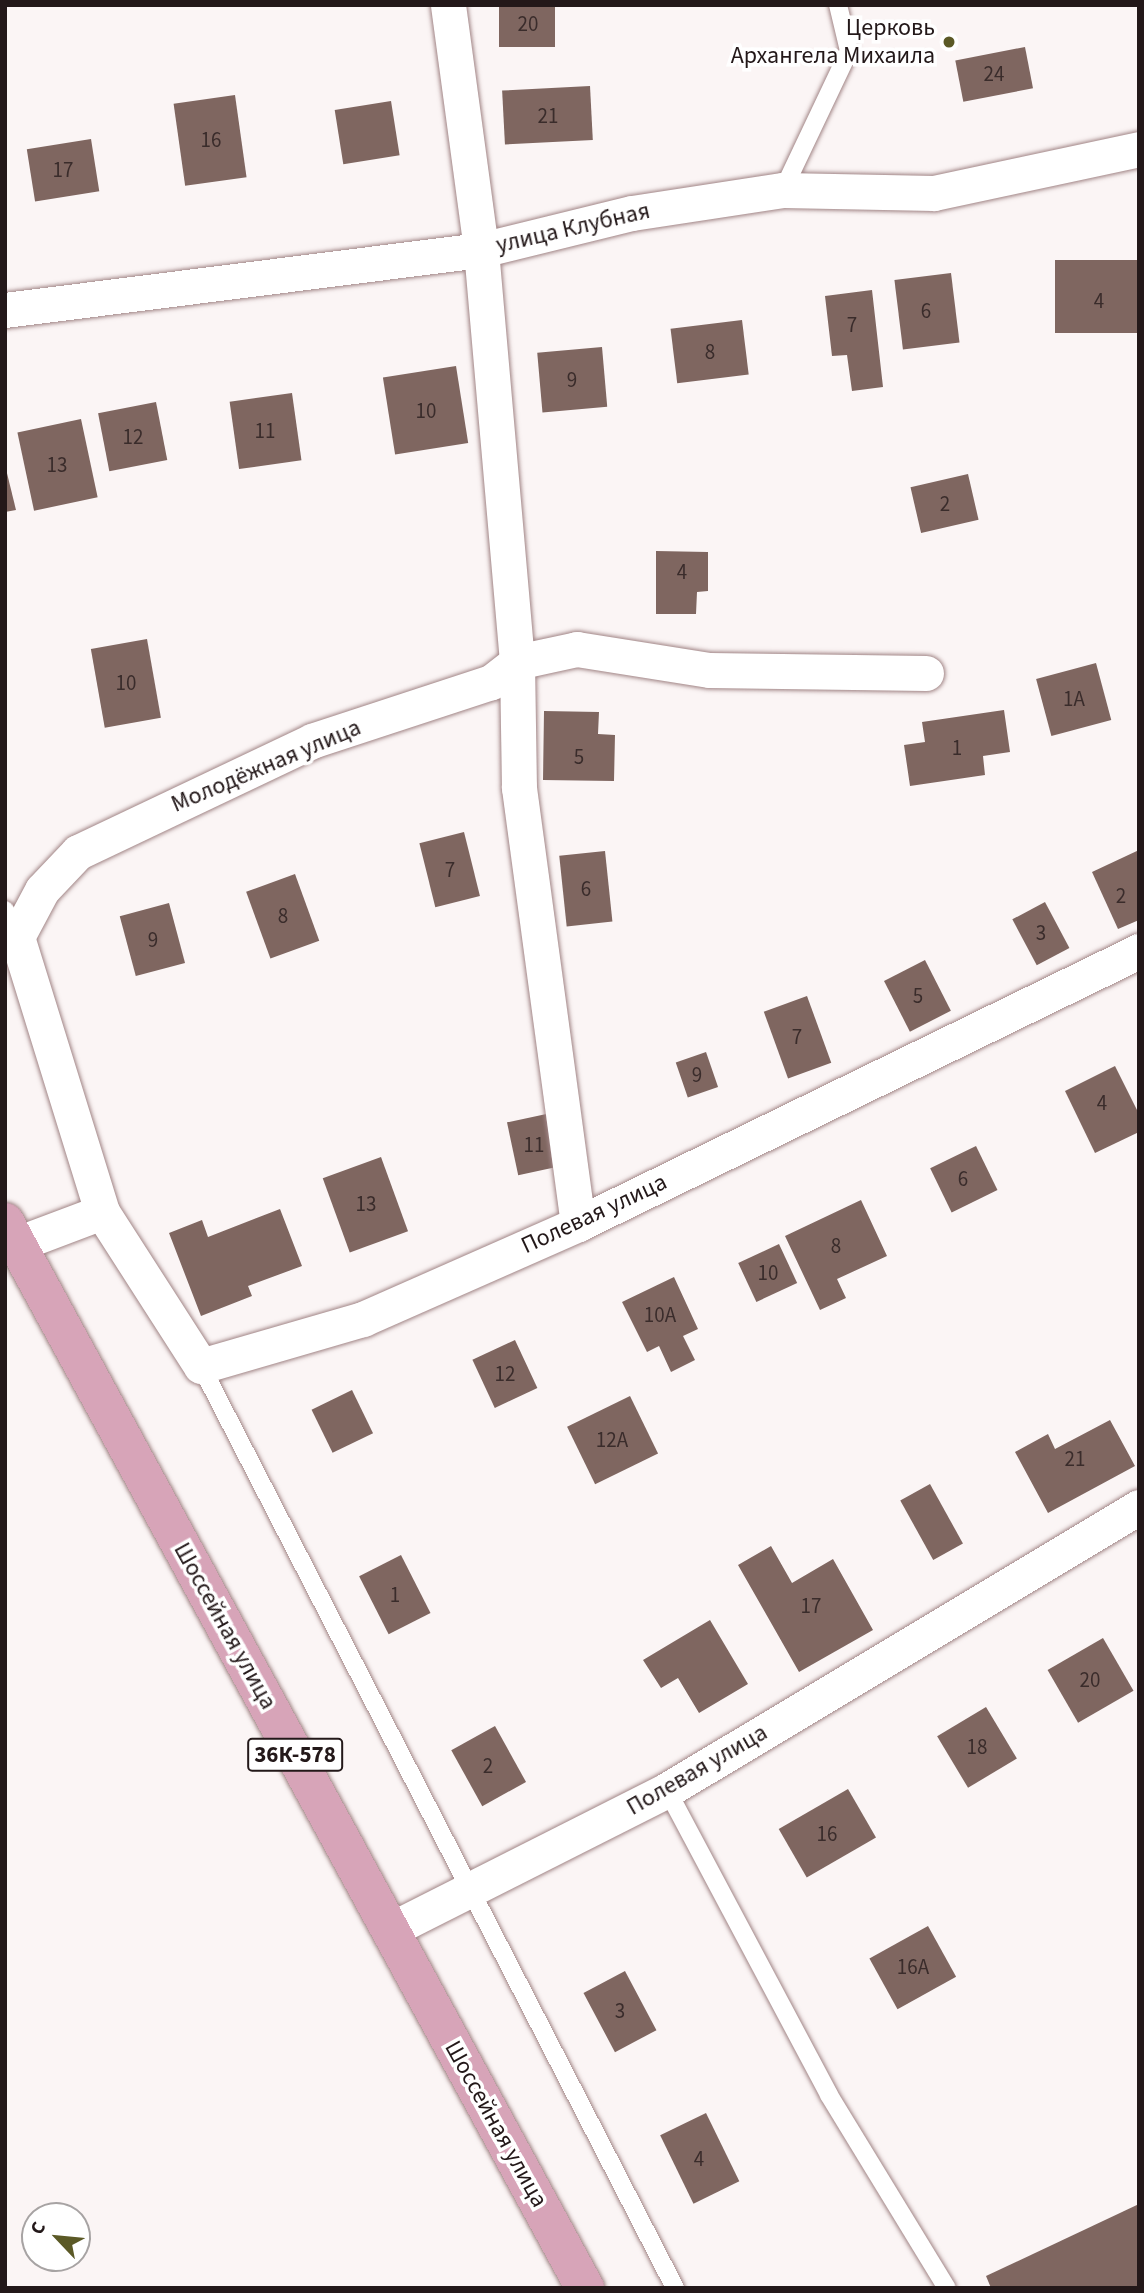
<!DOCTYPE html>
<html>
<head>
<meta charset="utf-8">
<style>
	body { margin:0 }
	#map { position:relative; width:1144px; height:2293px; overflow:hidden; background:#fbf5f5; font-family:"Source Sans 3",sans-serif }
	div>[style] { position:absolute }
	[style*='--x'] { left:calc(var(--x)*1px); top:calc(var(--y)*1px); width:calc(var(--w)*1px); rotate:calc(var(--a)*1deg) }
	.building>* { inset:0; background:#7f6660; transform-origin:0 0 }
	.roads { filter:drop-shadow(0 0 2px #a18586) drop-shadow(0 0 2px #a18586) }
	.lane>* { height:18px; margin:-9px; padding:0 9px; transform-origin:9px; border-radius:9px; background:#fff }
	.street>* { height:35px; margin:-17.5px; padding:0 17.5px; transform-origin:17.5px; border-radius:17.5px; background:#fff }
	.primary>* { height:38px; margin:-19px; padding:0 19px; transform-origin:19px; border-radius:19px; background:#d7a4b8 }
	.dots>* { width:19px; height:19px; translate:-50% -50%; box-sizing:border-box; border:4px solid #fff; border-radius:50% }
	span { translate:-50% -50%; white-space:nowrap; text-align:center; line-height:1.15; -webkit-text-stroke:7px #fff; paint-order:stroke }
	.number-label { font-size:21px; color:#3a2c2b }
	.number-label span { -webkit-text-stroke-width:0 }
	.shield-label span { padding:2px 5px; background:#fff; border:2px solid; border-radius:5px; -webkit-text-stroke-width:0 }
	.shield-label { font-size:23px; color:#231819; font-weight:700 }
	.poi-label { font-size:24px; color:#231819 }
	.right { translate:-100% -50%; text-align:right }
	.street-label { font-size:24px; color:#231819 }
	.frame { position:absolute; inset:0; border:7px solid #231819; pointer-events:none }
	.north { position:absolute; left:21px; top:2202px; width:70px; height:70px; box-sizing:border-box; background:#fff; border:2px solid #a7a3a3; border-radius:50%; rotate:296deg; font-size:19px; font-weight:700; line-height:28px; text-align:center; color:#231819 }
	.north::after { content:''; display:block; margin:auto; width:24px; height:32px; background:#5b5926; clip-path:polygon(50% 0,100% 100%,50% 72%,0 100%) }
</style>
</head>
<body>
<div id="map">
	<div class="building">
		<i style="left:499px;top:5px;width:56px;height:42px"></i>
		<i style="left:1025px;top:47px;width:42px;height:71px;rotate:79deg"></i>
		<i style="left:590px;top:86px;width:54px;height:88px;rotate:87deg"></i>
		<i style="left:235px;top:95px;width:83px;height:62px;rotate:82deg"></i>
		<i style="left:391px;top:101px;width:55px;height:57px;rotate:81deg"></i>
		<i style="left:91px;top:139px;width:53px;height:65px;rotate:81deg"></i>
		<i style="left:1139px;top:260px;width:73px;height:84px;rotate:90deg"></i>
		<i style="left:951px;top:273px;width:70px;height:57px;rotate:83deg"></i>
		<i style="clip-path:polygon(872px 290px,883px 387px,852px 391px,847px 355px,832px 356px,825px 296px)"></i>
		<i style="left:742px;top:320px;width:55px;height:72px;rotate:83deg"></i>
		<i style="left:602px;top:347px;width:60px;height:65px;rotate:85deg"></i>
		<i style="left:456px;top:366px;width:78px;height:74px;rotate:81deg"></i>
		<i style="left:292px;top:393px;width:68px;height:63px;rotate:82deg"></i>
		<i style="left:156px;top:402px;width:59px;height:59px;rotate:79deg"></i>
		<i style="left:81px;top:419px;width:80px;height:65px;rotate:78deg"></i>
		<i style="clip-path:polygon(5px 465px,16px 510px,5px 512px)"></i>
		<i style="left:968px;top:474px;width:47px;height:59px;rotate:77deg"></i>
		<i style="clip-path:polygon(656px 551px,708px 552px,708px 591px,697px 592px,696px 614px,656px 614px)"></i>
		<i style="left:147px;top:639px;width:80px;height:57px;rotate:80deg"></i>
		<i style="left:1096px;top:663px;width:59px;height:62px;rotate:75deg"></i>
		<i style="clip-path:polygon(1004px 710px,1010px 752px,983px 756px,985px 775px,910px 786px,904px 745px,925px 742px,922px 722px)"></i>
		<i style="clip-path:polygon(544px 711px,599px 712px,598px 734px,615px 735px,614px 781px,543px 780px)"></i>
		<i style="left:464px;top:832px;width:66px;height:46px;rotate:76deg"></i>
		<i style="clip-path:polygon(1139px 850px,1139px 920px,1118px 929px,1092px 872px)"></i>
		<i style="left:605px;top:851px;width:71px;height:46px;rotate:84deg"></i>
		<i style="left:295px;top:874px;width:71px;height:52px;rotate:70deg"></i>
		<i style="left:1045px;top:902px;width:52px;height:37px;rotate:62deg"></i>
		<i style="left:169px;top:903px;width:62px;height:51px;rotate:75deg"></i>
		<i style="left:925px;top:960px;width:57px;height:46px;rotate:63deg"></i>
		<i style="left:807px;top:996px;width:71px;height:46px;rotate:70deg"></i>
		<i style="left:706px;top:1052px;width:37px;height:32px;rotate:71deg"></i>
		<i style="clip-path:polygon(1115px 1066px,1139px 1114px,1139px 1132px,1095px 1153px,1065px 1091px)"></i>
		<i style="left:551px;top:1113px;width:54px;height:45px;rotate:78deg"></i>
		<i style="left:976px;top:1146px;width:49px;height:51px;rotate:64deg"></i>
		<i style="left:381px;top:1157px;width:79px;height:62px;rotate:70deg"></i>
		<i style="clip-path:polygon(861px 1200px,887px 1256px,837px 1279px,846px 1298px,820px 1310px,785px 1236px)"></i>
		<i style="clip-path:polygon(280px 1209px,302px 1266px,248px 1286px,252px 1296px,201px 1316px,169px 1233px,202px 1220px,208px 1237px)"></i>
		<i style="left:779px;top:1244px;width:43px;height:45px;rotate:65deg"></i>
		<i style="clip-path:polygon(674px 1277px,698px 1329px,683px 1336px,695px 1360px,671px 1372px,659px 1346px,647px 1352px,622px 1302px)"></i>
		<i style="left:515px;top:1340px;width:53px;height:47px;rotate:65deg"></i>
		<i style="left:352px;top:1390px;width:48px;height:45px;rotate:64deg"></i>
		<i style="left:630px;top:1396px;width:64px;height:70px;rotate:64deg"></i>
		<i style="clip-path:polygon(1110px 1420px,1135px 1466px,1048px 1513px,1015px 1452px,1048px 1434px,1055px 1449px)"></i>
		<i style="left:930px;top:1484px;width:68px;height:34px;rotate:61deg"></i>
		<i style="clip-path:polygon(771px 1546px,792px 1583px,833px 1559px,873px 1630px,799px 1672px,738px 1565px)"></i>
		<i style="left:401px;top:1555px;width:65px;height:47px;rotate:63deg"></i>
		<i style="clip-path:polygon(710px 1620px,748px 1684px,699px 1713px,678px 1678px,661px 1688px,643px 1660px)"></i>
		<i style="left:1103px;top:1638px;width:61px;height:64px;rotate:60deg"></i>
		<i style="left:986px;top:1707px;width:60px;height:57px;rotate:59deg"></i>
		<i style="left:495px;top:1726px;width:64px;height:50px;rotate:61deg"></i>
		<i style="left:848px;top:1789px;width:56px;height:80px;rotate:60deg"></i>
		<i style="left:928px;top:1926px;width:58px;height:67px;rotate:61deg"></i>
		<i style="left:625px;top:1971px;width:67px;height:47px;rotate:62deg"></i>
		<i style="left:706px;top:2113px;width:76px;height:51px;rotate:64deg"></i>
		<i style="clip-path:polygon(1139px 2204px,1139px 2288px,991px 2288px,986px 2276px)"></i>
	</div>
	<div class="roads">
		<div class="lane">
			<i style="--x:783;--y:190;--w:154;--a:-64.6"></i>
			<i style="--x:849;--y:51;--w:47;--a:-103.4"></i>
			<i style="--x:5;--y:910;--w:30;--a:66"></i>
			<i style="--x:201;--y:1366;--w:1037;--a:62.79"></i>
			<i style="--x:667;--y:1790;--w:345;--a:62"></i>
			<i style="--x:829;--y:2095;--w:226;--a:58.6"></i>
		</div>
		<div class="street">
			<i style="--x:448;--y:5;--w:247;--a:82.3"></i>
			<i style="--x:481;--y:250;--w:414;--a:85"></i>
			<i style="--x:517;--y:662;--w:126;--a:89.1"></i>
			<i style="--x:519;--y:788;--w:440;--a:82.3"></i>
			<i style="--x:5;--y:310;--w:480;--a:-7.2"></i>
			<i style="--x:481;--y:250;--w:155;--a:-13.8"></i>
			<i style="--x:632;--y:213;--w:153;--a:-8.7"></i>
			<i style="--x:783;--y:190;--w:151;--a:1.1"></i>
			<i style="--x:934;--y:193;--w:210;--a:-12.1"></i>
			<i style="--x:926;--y:673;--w:217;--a:-179.2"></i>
			<i style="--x:709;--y:670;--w:134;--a:-171"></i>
			<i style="--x:577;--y:649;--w:61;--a:167.8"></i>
			<i style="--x:517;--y:662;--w:33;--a:142"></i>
			<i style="--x:491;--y:682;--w:188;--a:161.8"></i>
			<i style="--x:312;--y:741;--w:259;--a:154.6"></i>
			<i style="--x:78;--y:852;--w:52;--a:133.5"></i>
			<i style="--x:42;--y:890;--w:53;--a:118"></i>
			<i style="--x:17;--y:937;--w:288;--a:72.8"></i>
			<i style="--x:102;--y:1212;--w:183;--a:57.3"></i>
			<i style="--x:201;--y:1366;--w:169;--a:-16.2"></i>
			<i style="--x:363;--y:1319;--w:235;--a:-23.8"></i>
			<i style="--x:578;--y:1224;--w:624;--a:-25.95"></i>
			<i style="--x:17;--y:1244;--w:91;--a:-20.6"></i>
			<i style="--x:390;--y:1930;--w:310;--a:-26.8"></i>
			<i style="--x:667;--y:1790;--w:550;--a:-30.95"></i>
		</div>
		<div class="primary">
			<i style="--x:5;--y:1222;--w:1214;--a:61.45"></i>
		</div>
	</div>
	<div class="dots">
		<i style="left:949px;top:42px;background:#5b5926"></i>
	</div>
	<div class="number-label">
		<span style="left:528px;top:24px">20</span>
		<span style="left:994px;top:74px">24</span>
		<span style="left:548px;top:116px">21</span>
		<span style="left:211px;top:140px">16</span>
		<span style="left:63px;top:170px">17</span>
		<span style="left:1099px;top:301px">4</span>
		<span style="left:926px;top:311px">6</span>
		<span style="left:852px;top:325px">7</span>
		<span style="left:710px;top:352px">8</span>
		<span style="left:572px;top:380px">9</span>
		<span style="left:426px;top:411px">10</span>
		<span style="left:265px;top:431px">11</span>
		<span style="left:133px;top:437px">12</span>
		<span style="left:57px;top:465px">13</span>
		<span style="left:945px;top:504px">2</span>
		<span style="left:682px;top:572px">4</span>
		<span style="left:126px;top:683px">10</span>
		<span style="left:1074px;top:699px">1А</span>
		<span style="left:957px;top:748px">1</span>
		<span style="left:579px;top:757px">5</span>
		<span style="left:450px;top:870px">7</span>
		<span style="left:586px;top:889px">6</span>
		<span style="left:1121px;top:896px">2</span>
		<span style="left:283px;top:916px">8</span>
		<span style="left:1041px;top:933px">3</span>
		<span style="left:153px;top:940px">9</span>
		<span style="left:918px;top:996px">5</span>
		<span style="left:797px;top:1037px">7</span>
		<span style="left:697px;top:1075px">9</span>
		<span style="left:1102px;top:1103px">4</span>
		<span style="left:534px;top:1145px">11</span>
		<span style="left:963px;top:1179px">6</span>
		<span style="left:366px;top:1204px">13</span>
		<span style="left:836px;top:1246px">8</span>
		<span style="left:768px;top:1273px">10</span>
		<span style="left:660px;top:1315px">10А</span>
		<span style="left:505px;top:1374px">12</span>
		<span style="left:612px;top:1440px">12А</span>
		<span style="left:1075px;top:1459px">21</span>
		<span style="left:395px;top:1595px">1</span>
		<span style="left:811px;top:1606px">17</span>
		<span style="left:1090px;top:1680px">20</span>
		<span style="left:977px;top:1747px">18</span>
		<span style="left:488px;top:1766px">2</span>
		<span style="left:827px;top:1834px">16</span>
		<span style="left:913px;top:1967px">16А</span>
		<span style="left:620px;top:2011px">3</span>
		<span style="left:699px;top:2159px">4</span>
	</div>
	<div class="shield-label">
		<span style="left:295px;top:1755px">36К-578</span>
	</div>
	<div class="poi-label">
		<span class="right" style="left:935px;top:42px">Церковь<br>Архангела Михаила</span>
	</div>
	<div class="street-label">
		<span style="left:573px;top:228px;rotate:-13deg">улица Клубная</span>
		<span style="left:266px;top:766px;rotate:-23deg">Молодёжная улица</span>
		<span style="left:594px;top:1214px;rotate:-25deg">Полевая улица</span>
		<span style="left:225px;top:1626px;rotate:61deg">Шоссейная улица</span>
		<span style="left:697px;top:1770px;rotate:-30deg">Полевая улица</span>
		<span style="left:496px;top:2124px;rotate:61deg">Шоссейная улица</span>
	</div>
	<div class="frame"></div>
	<div class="north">С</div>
</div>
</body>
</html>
